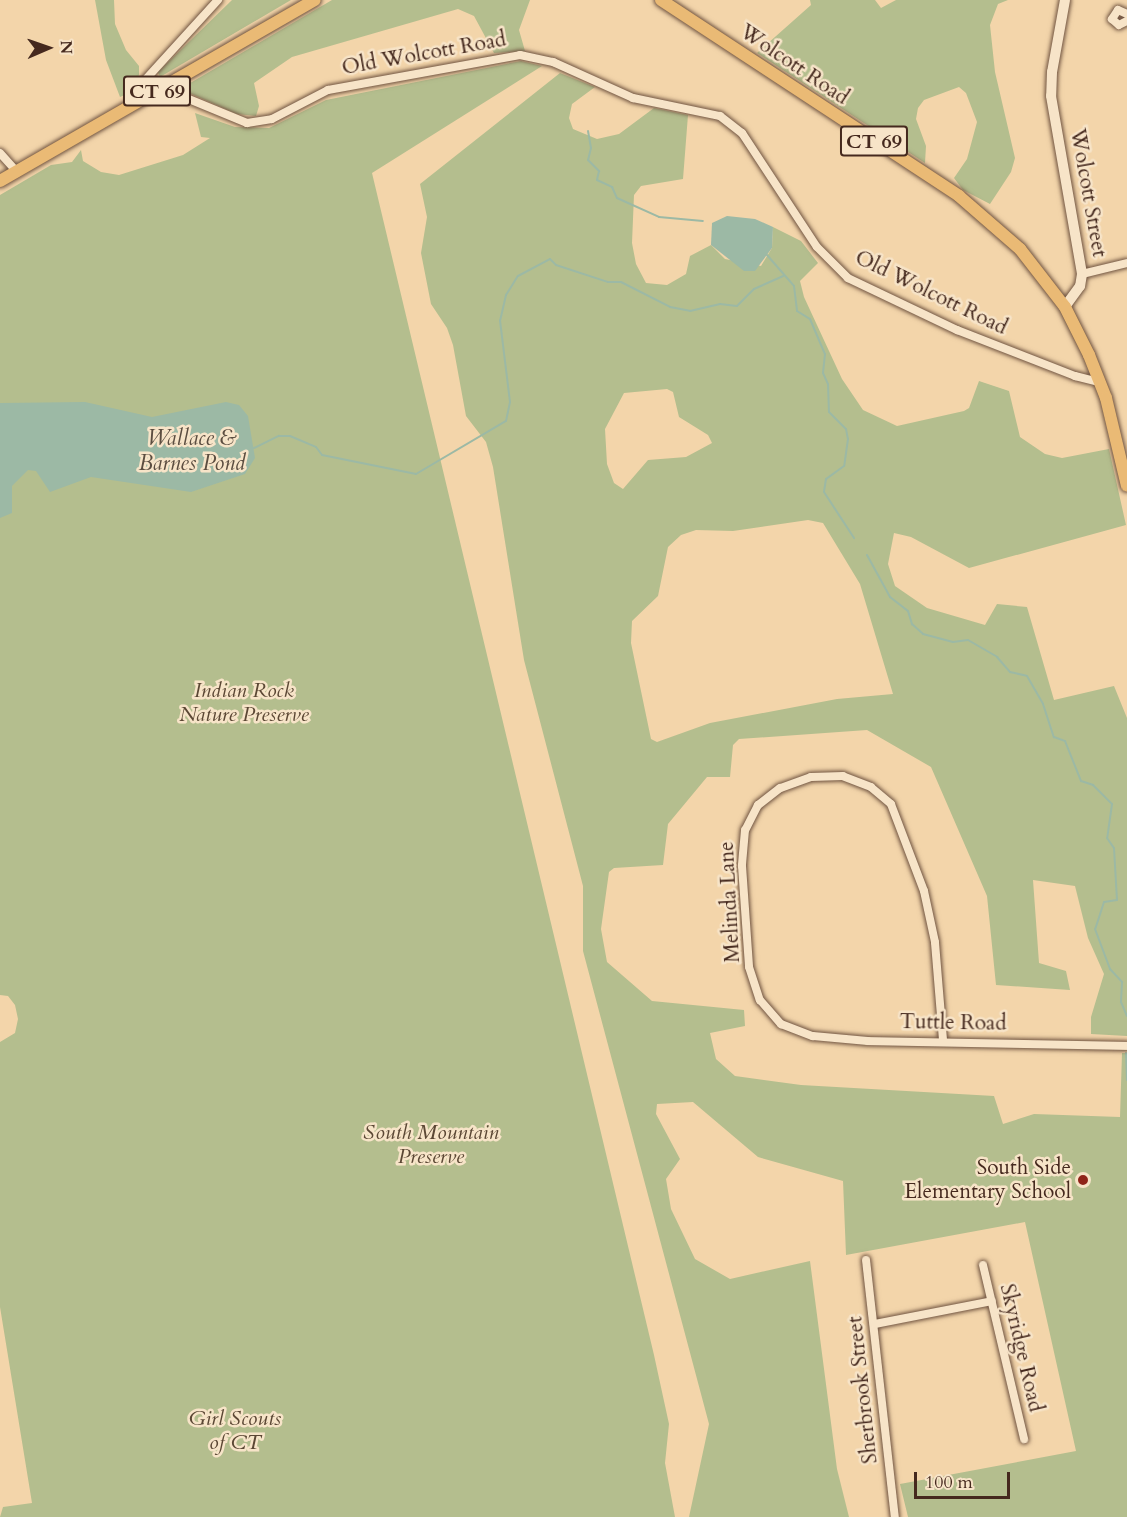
<!DOCTYPE html>
<html>
<head>
<meta charset="utf-8">
<style>
	body { margin:0 }
	#map { position:relative; width:1127px; height:1517px; overflow:hidden; background:#f3d5aa; font-family:Cardo,serif }
	div>[style] { position:absolute }
	[style*='--x'] { left:calc(var(--x)*1px); top:calc(var(--y)*1px); width:calc(var(--w)*1px); rotate:calc(var(--a)*1deg) }
	.green>* { inset:0; background:#b4be8e }
	.water>* { inset:0; background:#9cb9a5 }
	.stream>* { height:2px; margin:-1px; padding:0 1px; transform-origin:1px; border-radius:1px; background:#9cb9a5 }
	.roads { filter:drop-shadow(0 0 2px #705441) drop-shadow(0 0 2px #705441) }
	.street>* { height:8px; margin:-4px; padding:0 4px; transform-origin:4px; border-radius:4px; background:#f7e4c8 }
	.secondary>* { height:10px; margin:-5px; padding:0 5px; transform-origin:5px; border-radius:5px; background:#f7e4c8 }
	.primary>* { height:12px; margin:-6px; padding:0 6px; transform-origin:6px; border-radius:6px; background:#eaba75 }
	.dots>* { width:16px; height:16px; translate:-50% -50%; box-sizing:border-box; border:3px solid #f7e4c8; border-radius:50% }
	span { translate:-50% -50%; white-space:nowrap; text-align:center; line-height:1.15; -webkit-text-stroke:5px #f7e4c8; paint-order:stroke }
	.shield-label span { padding:2px 4px; background:#f7e4c8; border:2px solid; border-radius:4px; -webkit-text-stroke-width:0 }
	.shield-label { font-size:20px; color:#45291e; font-weight:700 }
	.street-label { font-size:21px; color:#45291e }
	.park-label { font-size:21px; color:#5b4734; font-style:italic }
	.poi-label { font-size:21px; color:#45291e }
	.right { translate:-100% -50%; text-align:right }
	.water-label { font-size:22px; color:#5b4d40; font-style:italic }
	.north { position:absolute; left:18px; top:18px; width:60px; height:60px; -webkit-text-stroke:4px #f7e4c8; paint-order:stroke; rotate:88deg; font-size:16px; font-weight:700; line-height:24px; text-align:center; color:#45291e }
	.north::after { content:''; display:block; margin:auto; width:21px; height:27px; background:#45291e; clip-path:polygon(50% 0,100% 100%,50% 72%,0 100%) }
	.scale { position:absolute; left:914px; top:1472px; width:96px; height:27px; box-sizing:border-box; border:3px solid #45291e; border-top:0; padding-left:8px; font-size:18px; line-height:21px; white-space:nowrap; color:#45291e; -webkit-text-stroke:4px #f7e4c8; paint-order:stroke }
</style>
</head>
<body>
<div id="map">
	<div class="green">
		<i style="clip-path:polygon(95px 0,114px 0,115px 24px,126px 50px,139px 66px,139px 75px,127px 94px,120px 97px,106px 60px)"></i>
		<i style="clip-path:polygon(232px 0,291px 0,160px 77px,158px 72px)"></i>
		<i style="clip-path:polygon(332px 0,530px 0,519px 30px,525px 51px,494px 53px,474px 16px,458px 9px,292px 57px,254px 83px,259px 106px,256px 116px,237px 114px,180px 89px)"></i>
		<i style="clip-path:polygon(810px 0,875px 0,881px 8px,896px 0,1008px 0,998px 4px,990px 25px,995px 72px,1015px 158px,1011px 172px,990px 204px,963px 190px,954px 178px,967px 159px,977px 122px,966px 93px,959px 87px,924px 100px,918px 108px,916px 119px,926px 146px,925px 163px,757px 53px,811px 5px)"></i>
		<i style="clip-path:polygon(521px 61px,542px 66px,372px 173px,654px 1355px,669px 1424px,665px 1463px,675px 1517px,0 1517px,3px 1507px,32px 1503px,0 1307px,0 1042px,15px 1033px,18px 1019px,15px 1005px,8px 996px,0 995px,0 195px,51px 165px,72px 162px,81px 150px,83px 161px,101px 172px,119px 175px,183px 155px,210px 138px,201px 137px,195px 113px,235px 127px,269px 128px,326px 100px)"></i>
		<i style="clip-path:polygon(evenodd,560px 73px,595px 87px,572px 104px,569px 118px,573px 129px,597px 139px,619px 134px,654px 108px,688px 115px,683px 179px,641px 186px,634px 195px,632px 243px,636px 264px,646px 283px,667px 285px,686px 274px,690px 256px,711px 245px,725px 259px,761px 266px,772px 248px,773px 227px,801px 241px,818px 263px,800px 281px,804px 297px,842px 379px,863px 410px,897px 426px,964px 411px,969px 408px,979px 381px,1009px 391px,1020px 437px,1045px 454px,1062px 458px,1109px 449px,1126px 525px,969px 568px,911px 537px,894px 533px,888px 564px,895px 586px,927px 608px,985px 625px,997px 604px,1027px 607px,1054px 700px,1114px 686px,1127px 718px,1127px 1036px,1091px 1034px,1091px 1017px,1104px 974px,1088px 938px,1075px 886px,1033px 880px,1039px 963px,1066px 971px,1070px 990px,996px 985px,987px 896px,931px 767px,867px 730px,739px 739px,733px 745px,730px 777px,707px 777px,668px 824px,663px 865px,614px 868px,609px 872px,601px 929px,607px 962px,652px 1001px,744px 1010px,745px 1026px,710px 1033px,716px 1059px,735px 1076px,801px 1085px,994px 1096px,1003px 1124px,1034px 1114px,1120px 1117px,1122px 1053px,1127px 1053px,1127px 1517px,908px 1517px,900px 1484px,1076px 1451px,1025px 1222px,846px 1255px,843px 1181px,758px 1157px,693px 1102px,657px 1104px,656px 1114px,680px 1159px,666px 1179px,671px 1209px,695px 1259px,730px 1279px,810px 1261px,837px 1469px,849px 1517px,689px 1517px,709px 1424px,583px 951px,583px 886px,524px 660px,493px 467px,486px 442px,466px 416px,453px 345px,447px 328px,431px 304px,421px 253px,427px 217px,420px 184px,560px 73px,667px 389px,673px 392px,679px 417px,708px 435px,712px 443px,686px 457px,648px 460px,623px 489px,614px 483px,607px 464px,605px 429px,624px 393px,667px 389px,560px 73px,808px 520px,823px 523px,860px 584px,893px 694px,837px 699px,710px 723px,657px 742px,651px 739px,631px 643px,632px 621px,658px 596px,668px 547px,681px 535px,696px 530px,733px 531px,808px 520px)"></i>
	</div>
	<div class="water">
		<i style="clip-path:polygon(727px 216px,755px 219px,773px 227px,772px 248px,755px 271px,744px 271px,711px 245px,712px 223px)"></i>
		<i style="clip-path:polygon(85px 402px,152px 417px,226px 402px,239px 405px,248px 416px,255px 458px,245px 474px,191px 492px,91px 477px,50px 492px,36px 471px,28px 470px,12px 486px,12px 513px,0 518px,0 403px)"></i>
	</div>
	<div class="stream">
		<i style="--x:588;--y:131;--w:17;--a:80"></i>
		<i style="--x:591;--y:148;--w:12;--a:104"></i>
		<i style="--x:588;--y:160;--w:16;--a:45"></i>
		<i style="--x:599;--y:171;--w:9;--a:103"></i>
		<i style="--x:597;--y:180;--w:17;--a:25"></i>
		<i style="--x:612;--y:187;--w:12;--a:66"></i>
		<i style="--x:617;--y:198;--w:46;--a:24.3"></i>
		<i style="--x:659;--y:217;--w:44;--a:5.2"></i>
		<i style="--x:767;--y:255;--w:41;--a:48.9"></i>
		<i style="--x:794;--y:286;--w:25;--a:83"></i>
		<i style="--x:797;--y:311;--w:15;--a:32"></i>
		<i style="--x:810;--y:319;--w:38;--a:67"></i>
		<i style="--x:825;--y:354;--w:19;--a:96"></i>
		<i style="--x:823;--y:373;--w:12;--a:66"></i>
		<i style="--x:828;--y:384;--w:28;--a:88"></i>
		<i style="--x:829;--y:412;--w:24;--a:45"></i>
		<i style="--x:846;--y:429;--w:10;--a:79"></i>
		<i style="--x:848;--y:439;--w:27;--a:98"></i>
		<i style="--x:844;--y:466;--w:22;--a:144"></i>
		<i style="--x:826;--y:479;--w:13;--a:99"></i>
		<i style="--x:824;--y:492;--w:55;--a:56.9"></i>
		<i style="--x:254;--y:448;--w:28;--a:-26"></i>
		<i style="--x:279;--y:436;--w:11;--a:0"></i>
		<i style="--x:290;--y:436;--w:28;--a:23"></i>
		<i style="--x:316;--y:447;--w:10;--a:53"></i>
		<i style="--x:322;--y:455;--w:96;--a:11.4"></i>
		<i style="--x:416;--y:474;--w:104;--a:-30.5"></i>
		<i style="--x:506;--y:421;--w:19;--a:-78"></i>
		<i style="--x:510;--y:402;--w:82;--a:-97"></i>
		<i style="--x:500;--y:321;--w:27;--a:-77"></i>
		<i style="--x:506;--y:295;--w:22;--a:-58"></i>
		<i style="--x:518;--y:276;--w:36;--a:-28"></i>
		<i style="--x:550;--y:259;--w:8;--a:45"></i>
		<i style="--x:556;--y:265;--w:55;--a:18.1"></i>
		<i style="--x:608;--y:282;--w:13;--a:0"></i>
		<i style="--x:621;--y:282;--w:55;--a:27"></i>
		<i style="--x:670;--y:307;--w:20;--a:11"></i>
		<i style="--x:690;--y:311;--w:31;--a:-13"></i>
		<i style="--x:720;--y:304;--w:17;--a:7"></i>
		<i style="--x:737;--y:306;--w:24;--a:-45"></i>
		<i style="--x:754;--y:289;--w:32;--a:-24"></i>
		<i style="--x:867;--y:555;--w:48;--a:61.3"></i>
		<i style="--x:890;--y:597;--w:23;--a:38"></i>
		<i style="--x:908;--y:611;--w:14;--a:73"></i>
		<i style="--x:912;--y:624;--w:15;--a:42"></i>
		<i style="--x:923;--y:634;--w:31;--a:15"></i>
		<i style="--x:953;--y:642;--w:15;--a:-8"></i>
		<i style="--x:968;--y:640;--w:34;--a:30"></i>
		<i style="--x:997;--y:657;--w:20;--a:49"></i>
		<i style="--x:1010;--y:672;--w:17;--a:13"></i>
		<i style="--x:1027;--y:676;--w:32;--a:60"></i>
		<i style="--x:1043;--y:704;--w:35;--a:72"></i>
		<i style="--x:1054;--y:737;--w:12;--a:20"></i>
		<i style="--x:1065;--y:741;--w:43;--a:68.2"></i>
		<i style="--x:1081;--y:781;--w:13;--a:18"></i>
		<i style="--x:1093;--y:785;--w:27;--a:45"></i>
		<i style="--x:1112;--y:804;--w:34;--a:98"></i>
		<i style="--x:1107;--y:838;--w:12;--a:55"></i>
		<i style="--x:1114;--y:848;--w:52;--a:86.7"></i>
		<i style="--x:1117;--y:900;--w:13;--a:171"></i>
		<i style="--x:1104;--y:902;--w:28;--a:108"></i>
		<i style="--x:1095;--y:929;--w:43;--a:69.4"></i>
		<i style="--x:1110;--y:969;--w:18;--a:47"></i>
		<i style="--x:1122;--y:982;--w:20;--a:93"></i>
		<i style="--x:1121;--y:1002;--w:15;--a:67"></i>
		<i style="--x:1126;--y:1053;--w:27;--a:88"></i>
	</div>
	<div class="roads">
		<div class="street">
			<i style="--x:1127;--y:14;--w:10;--a:-156"></i>
			<i style="--x:1118;--y:10;--w:11;--a:124"></i>
			<i style="--x:1112;--y:19;--w:9;--a:41"></i>
			<i style="--x:1119;--y:25;--w:9;--a:-27"></i>
			<i style="--x:162;--y:88;--w:92;--a:22.4"></i>
			<i style="--x:247;--y:123;--w:25;--a:-9"></i>
			<i style="--x:272;--y:119;--w:63;--a:-27.4"></i>
			<i style="--x:328;--y:90;--w:195;--a:-10.3"></i>
			<i style="--x:520;--y:55;--w:34;--a:12"></i>
			<i style="--x:553;--y:62;--w:88;--a:24.2"></i>
			<i style="--x:633;--y:98;--w:89;--a:11.7"></i>
			<i style="--x:720;--y:116;--w:28;--a:38"></i>
			<i style="--x:742;--y:133;--w:136;--a:56.7"></i>
			<i style="--x:817;--y:247;--w:44;--a:45"></i>
			<i style="--x:848;--y:278;--w:121;--a:25.5"></i>
			<i style="--x:957;--y:330;--w:127;--a:21.3"></i>
			<i style="--x:1075;--y:376;--w:25;--a:14"></i>
			<i style="--x:130;--y:105;--w:16;--a:-68"></i>
			<i style="--x:136;--y:90;--w:122;--a:-47.7"></i>
			<i style="--x:0;--y:153;--w:24;--a:48"></i>
			<i style="--x:1082;--y:274;--w:46;--a:-13.7"></i>
			<i style="--x:943;--y:1040;--w:98;--a:-94.7"></i>
			<i style="--x:935;--y:942;--w:52;--a:-102.2"></i>
			<i style="--x:924;--y:891;--w:93;--a:-110.8"></i>
			<i style="--x:891;--y:804;--w:26;--a:-140"></i>
			<i style="--x:871;--y:787;--w:30;--a:-159"></i>
			<i style="--x:843;--y:776;--w:32;--a:178"></i>
			<i style="--x:811;--y:777;--w:33;--a:160"></i>
			<i style="--x:780;--y:788;--w:28;--a:142"></i>
			<i style="--x:758;--y:805;--w:28;--a:117"></i>
			<i style="--x:745;--y:830;--w:36;--a:95"></i>
			<i style="--x:742;--y:866;--w:101;--a:86"></i>
			<i style="--x:749;--y:967;--w:35;--a:72"></i>
			<i style="--x:760;--y:1000;--w:32;--a:49"></i>
			<i style="--x:781;--y:1024;--w:34;--a:21"></i>
			<i style="--x:813;--y:1036;--w:55;--a:5.2"></i>
			<i style="--x:868;--y:1041;--w:259;--a:1.1"></i>
			<i style="--x:866;--y:1260;--w:259;--a:83.6"></i>
			<i style="--x:983;--y:1265;--w:179;--a:76.7"></i>
			<i style="--x:875;--y:1324;--w:119;--a:-11.1"></i>
		</div>
		<div class="secondary">
			<i style="--x:1065;--y:0;--w:73;--a:100.2"></i>
			<i style="--x:1052;--y:72;--w:24;--a:92"></i>
			<i style="--x:1051;--y:96;--w:181;--a:80.1"></i>
			<i style="--x:1082;--y:274;--w:12;--a:99"></i>
			<i style="--x:1080;--y:286;--w:26;--a:126"></i>
		</div>
		<div class="primary">
			<i style="--x:661;--y:0;--w:357;--a:33.3"></i>
			<i style="--x:959;--y:196;--w:81;--a:41"></i>
			<i style="--x:1020;--y:249;--w:73;--a:52.2"></i>
			<i style="--x:1065;--y:307;--w:54;--a:63.4"></i>
			<i style="--x:1089;--y:355;--w:46;--a:68.4"></i>
			<i style="--x:1106;--y:398;--w:90;--a:76.6"></i>
			<i style="--x:0;--y:181;--w:363;--a:-29.9"></i>
		</div>
	</div>
	<div class="dots">
		<i style="left:1083px;top:1180px;background:#8f2418"></i>
	</div>
	<div class="shield-label">
		<span style="left:157px;top:91px">CT 69</span>
		<span style="left:874px;top:141px">CT 69</span>
	</div>
	<div class="street-label">
		<span style="left:424px;top:54px;rotate:-10deg">Old Wolcott Road</span>
		<span style="left:794px;top:65px;rotate:34deg">Wolcott Road</span>
		<span style="left:1088px;top:193px;rotate:80deg">Wolcott Street</span>
		<span style="left:931px;top:293px;rotate:26deg">Old Wolcott Road</span>
		<span style="left:730px;top:902px;rotate:-93deg">Melinda Lane</span>
		<span style="left:953px;top:1023px;rotate:1deg">Tuttle Road</span>
		<span style="left:1021px;top:1348px;rotate:77deg">Skyridge Road</span>
		<span style="left:863px;top:1390px;rotate:-96deg">Sherbrook Street</span>
	</div>
	<div class="park-label">
		<span style="left:244px;top:703px">Indian Rock<br>Nature Preserve</span>
		<span style="left:431px;top:1145px">South Mountain<br>Preserve</span>
		<span style="left:235px;top:1431px">Girl Scouts<br>of CT</span>
	</div>
	<div class="poi-label">
		<span class="right" style="left:1071px;top:1180px">South Side<br>Elementary School</span>
	</div>
	<div class="water-label">
		<span style="left:192px;top:451px">Wallace &amp;<br>Barnes Pond</span>
	</div>
	<div class="north">N</div>
	<div class="scale">100 m</div>
</div>
</body>
</html>
